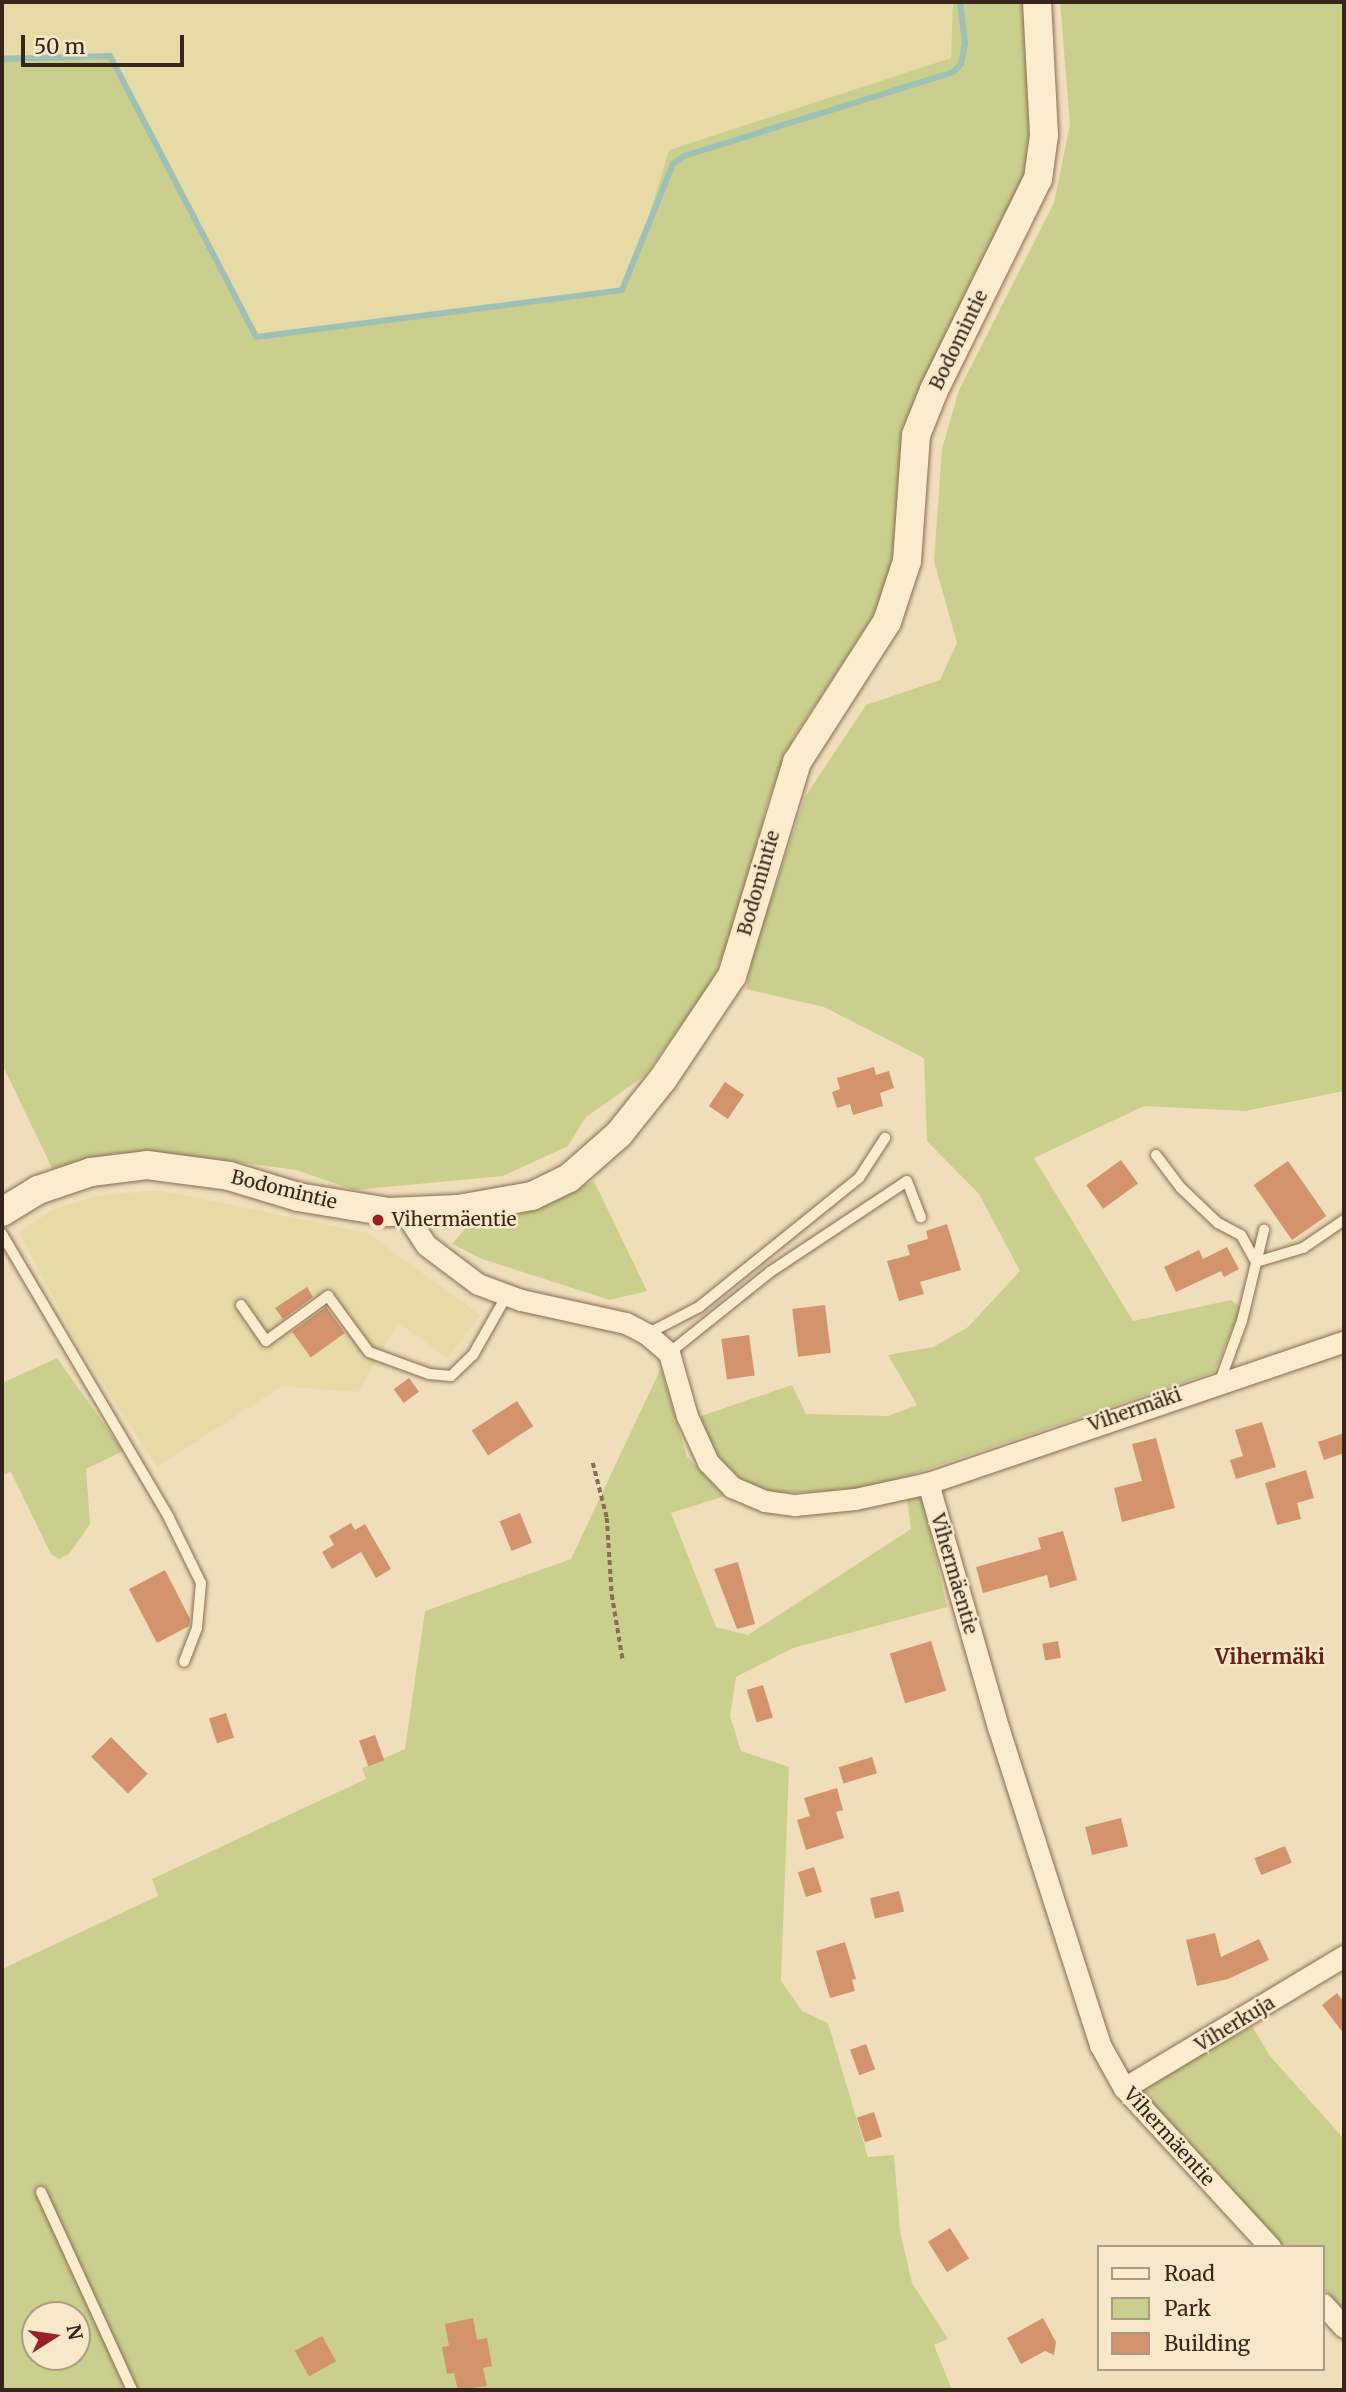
<!DOCTYPE html>
<html>
<head>
<meta charset="utf-8">
<style>
	body { margin:0 }
	#map { position:relative; width:1346px; height:2392px; overflow:hidden; background:#f0deba; font-family:Merriweather,serif }
	div>[style] { position:absolute }
	[style*='--x'] { left:calc(var(--x)*1px); top:calc(var(--y)*1px); width:calc(var(--w)*1px); rotate:calc(var(--a)*1deg) }
	.farmland>* { inset:0; background:#e6daa7 }
	.green>* { inset:0; background:#cacf8e }
	.stream>* { height:6px; margin:-3px; padding:0 3px; transform-origin:3px; border-radius:3px; background:#9fc1b5 }
	.building>* { inset:0; background:#d2936d; transform-origin:0 0 }
	.path>* { height:3.5px; margin-top:-1.75px; transform-origin:0; background:repeating-linear-gradient(90deg,#886d53 0 5px,transparent 0 8.5px) }
	.roads { filter:drop-shadow(0 0 2px #886d53) drop-shadow(0 0 2px #886d53) }
	.lane>* { height:10px; margin:-5px; padding:0 5px; transform-origin:5px; border-radius:5px; background:#fbeccd }
	.street>* { height:21px; margin:-10.5px; padding:0 10.5px; transform-origin:10.5px; border-radius:10.5px; background:#fbeccd }
	.secondary>* { height:28px; margin:-14px; padding:0 14px; transform-origin:14px; border-radius:14px; background:#fbeccd }
	.dots>* { width:19px; height:19px; translate:-50% -50%; box-sizing:border-box; border:4px solid #f7e8ca; border-radius:50% }
	span { translate:-50% -50%; white-space:nowrap; text-align:center; line-height:1.15; -webkit-text-stroke:5px #f7e8ca; paint-order:stroke }
	.street-label { font-size:19px; color:#36261a }
	.poi-label { font-size:19px; color:#36261a }
	.left { translate:0 -50%; text-align:left }
	.neighbourhood-label { font-size:21px; color:#652316; font-weight:700 }
	.frame { position:absolute; inset:0; border:4px solid #36261a; pointer-events:none }
	.legend { position:absolute; left:1097px; top:2245px; width:228px; height:126px; box-sizing:border-box; background:#f7e8ca; border:2px solid #aa9a84; margin:0; padding:9px 12px; list-style:none; font-size:21px; color:#36261a }
	.legend li { display:flex; align-items:center; gap:14px; height:35px }
	.legend b { width:35px; border:2px solid #aa9a84 }
	.north { position:absolute; left:21px; top:2301px; width:70px; height:70px; box-sizing:border-box; background:#f7e8ca; border:2px solid #aa9a84; border-radius:50%; rotate:78deg; font-size:19px; font-weight:700; line-height:28px; text-align:center; color:#36261a }
	.north::after { content:''; display:block; margin:auto; width:24px; height:32px; background:#9b2026; clip-path:polygon(50% 0,100% 100%,50% 72%,0 100%) }
	.scale { position:absolute; left:21px; top:35px; width:163px; height:32px; box-sizing:border-box; border:4px solid #36261a; border-top:0; padding-left:9px; font-size:21px; line-height:24px; white-space:nowrap; color:#36261a; -webkit-text-stroke:5px #f7e8ca; paint-order:stroke }
</style>
</head>
<body>
<div id="map">
	<div class="farmland">
		<i style="clip-path:polygon(2px 2px,953px 2px,955px 18px,952px 58px,669px 150px,634px 266px,622px 290px,256px 337px,110px 56px,2px 55px)"></i>
		<i style="clip-path:polygon(158px 1190px,367px 1233px,480px 1315px,448px 1358px,398px 1323px,358px 1392px,282px 1386px,157px 1467px,77px 1343px,19px 1232px,54px 1209px,97px 1196px)"></i>
	</div>
	<div class="green">
		<i style="clip-path:polygon(953px 2px,1033px 2px,1034px 141px,1028px 169px,901px 463px,893px 572px,872px 618px,794px 737px,768px 800px,739px 919px,709px 987px,644px 1076px,586px 1117px,568px 1146px,503px 1176px,354px 1190px,296px 1170px,208px 1158px,114px 1153px,53px 1170px,2px 1064px,2px 55px,110px 56px,257px 337px,622px 290px,634px 266px,669px 150px,951px 58px)"></i>
		<i style="clip-path:polygon(1060px 2px,1344px 2px,1344px 1091px,1245px 1111px,1144px 1106px,1034px 1158px,1133px 1321px,1231px 1300px,1241px 1308px,1214px 1372px,865px 1490px,771px 1493px,737px 1480px,713px 1459px,701px 1416px,792px 1385px,806px 1414px,888px 1416px,917px 1405px,888px 1355px,933px 1347px,968px 1327px,1020px 1271px,979px 1194px,927px 1141px,924px 1058px,824px 1007px,746px 989px,754px 951px,805px 797px,866px 705px,940px 680px,957px 643px,934px 561px,942px 449px,959px 390px,1054px 203px,1070px 124px)"></i>
		<i style="clip-path:polygon(594px 1181px,647px 1291px,610px 1300px,482px 1259px,452px 1244px,465px 1229px,520px 1214px)"></i>
		<i style="clip-path:polygon(57px 1358px,123px 1451px,86px 1469px,90px 1524px,69px 1554px,59px 1559px,51px 1554px,11px 1472px,2px 1475px,2px 1383px)"></i>
		<i style="clip-path:polygon(evenodd,661px 1368px,687px 1457px,725px 1496px,671px 1513px,716px 1627px,748px 1635px,911px 1529px,907px 1499px,922px 1497px,947px 1607px,793px 1648px,736px 1677px,730px 1716px,741px 1751px,789px 1767px,781px 1981px,802px 2011px,828px 2023px,868px 2157px,894px 2155px,900px 2231px,912px 2283px,948px 2339px,934px 2345px,952px 2390px,2px 2390px,2px 1969px,158px 1896px,152px 1879px,366px 1779px,362px 1768px,405px 1749px,425px 1611px,571px 1559px,661px 1368px,35px 2315px,77px 2315px,77px 2357px,35px 2357px,35px 2315px)"></i>
		<i style="clip-path:polygon(1252px 2026px,1270px 2056px,1344px 2139px,1344px 2310px,1323px 2288px,1323px 2247px,1284px 2247px,1137px 2092px)"></i>
	</div>
	<div class="stream">
		<i style="--x:2;--y:59;--w:108;--a:-1.6"></i>
		<i style="--x:110;--y:56;--w:317;--a:62.5"></i>
		<i style="--x:256;--y:337;--w:369;--a:-7.3"></i>
		<i style="--x:622;--y:290;--w:136;--a:-68"></i>
		<i style="--x:673;--y:164;--w:14;--a:-36"></i>
		<i style="--x:684;--y:156;--w:282;--a:-17.3"></i>
		<i style="--x:953;--y:72;--w:11;--a:-45"></i>
		<i style="--x:961;--y:64;--w:21;--a:-79"></i>
		<i style="--x:965;--y:43;--w:41;--a:-97"></i>
	</div>
	<div class="building">
		<i style="clip-path:polygon(874px 1067px,876px 1075px,889px 1071px,894px 1088px,880px 1093px,883px 1106px,853px 1115px,850px 1104px,837px 1108px,832px 1092px,840px 1089px,837px 1078px)"></i>
		<i style="left:725px;top:1082px;width:23px;height:29px;rotate:34deg"></i>
		<i style="left:1121px;top:1160px;width:29px;height:43px;rotate:54deg"></i>
		<i style="left:1288px;top:1161px;width:67px;height:42px;rotate:55deg"></i>
		<i style="clip-path:polygon(947px 1224px,961px 1270px,920px 1282px,924px 1294px,899px 1301px,887px 1261px,910px 1255px,907px 1245px,928px 1239px,926px 1231px)"></i>
		<i style="clip-path:polygon(1227px 1247px,1239px 1269px,1224px 1277px,1221px 1271px,1176px 1292px,1164px 1267px,1199px 1250px,1203px 1259px)"></i>
		<i style="clip-path:polygon(307px 1287px,313px 1297px,283px 1319px,275px 1308px)"></i>
		<i style="left:825px;top:1305px;width:48px;height:33px;rotate:83deg"></i>
		<i style="left:326px;top:1307px;width:32px;height:42px;rotate:54deg"></i>
		<i style="left:749px;top:1335px;width:41px;height:28px;rotate:82deg"></i>
		<i style="left:409px;top:1378px;width:17px;height:19px;rotate:54deg"></i>
		<i style="left:517px;top:1401px;width:30px;height:54px;rotate:57deg"></i>
		<i style="clip-path:polygon(1262px 1422px,1276px 1467px,1236px 1479px,1230px 1460px,1243px 1456px,1235px 1430px)"></i>
		<i style="clip-path:polygon(1344px 1433px,1344px 1453px,1324px 1460px,1318px 1442px)"></i>
		<i style="clip-path:polygon(1156px 1438px,1175px 1508px,1122px 1522px,1114px 1488px,1142px 1481px,1132px 1444px)"></i>
		<i style="clip-path:polygon(1306px 1470px,1314px 1498px,1297px 1503px,1301px 1519px,1277px 1525px,1265px 1483px)"></i>
		<i style="left:520px;top:1513px;width:32px;height:22px;rotate:68deg"></i>
		<i style="clip-path:polygon(351px 1523px,355px 1530px,365px 1524px,391px 1569px,376px 1578px,361px 1552px,332px 1569px,322px 1552px,334px 1545px,329px 1536px)"></i>
		<i style="clip-path:polygon(1063px 1531px,1077px 1580px,1050px 1588px,1047px 1575px,983px 1593px,976px 1567px,1041px 1549px,1038px 1538px)"></i>
		<i style="clip-path:polygon(738px 1562px,755px 1624px,737px 1629px,714px 1569px)"></i>
		<i style="clip-path:polygon(165px 1570px,190px 1619px,189px 1626px,157px 1643px,129px 1589px)"></i>
		<i style="left:931px;top:1641px;width:52px;height:43px;rotate:73deg"></i>
		<i style="left:1058px;top:1641px;width:17px;height:16px;rotate:80deg"></i>
		<i style="left:763px;top:1685px;width:34px;height:17px;rotate:73deg"></i>
		<i style="left:226px;top:1713px;width:26px;height:18px;rotate:72deg"></i>
		<i style="left:375px;top:1735px;width:27px;height:17px;rotate:70deg"></i>
		<i style="left:111px;top:1737px;width:52px;height:28px;rotate:45deg"></i>
		<i style="left:872px;top:1757px;width:17px;height:35px;rotate:73deg"></i>
		<i style="clip-path:polygon(837px 1788px,843px 1810px,836px 1812px,844px 1838px,806px 1850px,797px 1820px,810px 1816px,804px 1798px)"></i>
		<i style="left:1121px;top:1818px;width:29px;height:37px;rotate:76deg"></i>
		<i style="left:1285px;top:1846px;width:18px;height:33px;rotate:68deg"></i>
		<i style="left:814px;top:1867px;width:26px;height:17px;rotate:72deg"></i>
		<i style="left:899px;top:1891px;width:21px;height:30px;rotate:76deg"></i>
		<i style="clip-path:polygon(1215px 1933px,1221px 1957px,1259px 1939px,1269px 1960px,1228px 1979px,1197px 1986px,1186px 1940px)"></i>
		<i style="clip-path:polygon(845px 1942px,856px 1979px,852px 1980px,855px 1991px,830px 1998px,816px 1951px)"></i>
		<i style="clip-path:polygon(1337px 1993px,1344px 2002px,1344px 2034px,1322px 2005px)"></i>
		<i style="left:866px;top:2044px;width:27px;height:17px;rotate:70deg"></i>
		<i style="left:874px;top:2112px;width:26px;height:18px;rotate:72deg"></i>
		<i style="left:950px;top:2228px;width:36px;height:26px;rotate:58deg"></i>
		<i style="clip-path:polygon(473px 2318px,477px 2340px,487px 2338px,492px 2366px,483px 2368px,487px 2386px,458px 2390px,454px 2373px,447px 2374px,442px 2347px,449px 2346px,445px 2324px)"></i>
		<i style="clip-path:polygon(1043px 2318px,1056px 2342px,1054px 2355px,1045px 2351px,1021px 2364px,1007px 2338px)"></i>
		<i style="left:322px;top:2336px;width:29px;height:31px;rotate:61deg"></i>
	</div>
	<div class="path">
		<i style="--x:593;--y:1463;--w:57;--a:75.7"></i>
		<i style="--x:607;--y:1518;--w:77;--a:86.3"></i>
		<i style="--x:612;--y:1595;--w:67;--a:80.5"></i>
	</div>
	<div class="roads">
		<div class="lane">
			<i style="--x:1156;--y:1155;--w:41;--a:52.9"></i>
			<i style="--x:1181;--y:1188;--w:51;--a:43.4"></i>
			<i style="--x:1218;--y:1223;--w:26;--a:28"></i>
			<i style="--x:1241;--y:1235;--w:31;--a:61"></i>
			<i style="--x:1256;--y:1262;--w:49;--a:-16.6"></i>
			<i style="--x:1303;--y:1248;--w:50;--a:-34.3"></i>
			<i style="--x:2;--y:1234;--w:329;--a:59.5"></i>
			<i style="--x:169;--y:1518;--w:72;--a:63.8"></i>
			<i style="--x:201;--y:1583;--w:45;--a:95.1"></i>
			<i style="--x:197;--y:1628;--w:36;--a:111"></i>
			<i style="--x:241;--y:1305;--w:44;--a:55.2"></i>
			<i style="--x:266;--y:1341;--w:77;--a:-36"></i>
			<i style="--x:328;--y:1296;--w:69;--a:53.8"></i>
			<i style="--x:369;--y:1352;--w:64;--a:20.1"></i>
			<i style="--x:429;--y:1374;--w:22;--a:5"></i>
			<i style="--x:451;--y:1376;--w:30;--a:-44"></i>
			<i style="--x:473;--y:1355;--w:69;--a:-60.5"></i>
			<i style="--x:647;--y:1334;--w:59;--a:-27.4"></i>
			<i style="--x:699;--y:1307;--w:206;--a:-38.9"></i>
			<i style="--x:859;--y:1178;--w:48;--a:-57"></i>
			<i style="--x:669;--y:1353;--w:129;--a:-38.7"></i>
			<i style="--x:770;--y:1272;--w:164;--a:-33.6"></i>
			<i style="--x:907;--y:1181;--w:39;--a:69"></i>
			<i style="--x:1220;--y:1381;--w:64;--a:-69.9"></i>
			<i style="--x:1242;--y:1321;--w:94;--a:-76.4"></i>
			<i style="--x:41;--y:2192;--w:218;--a:65.3"></i>
		</div>
		<div class="street">
			<i style="--x:404;--y:1211;--w:40;--a:57.1"></i>
			<i style="--x:426;--y:1245;--w:65;--a:36.9"></i>
			<i style="--x:478;--y:1284;--w:46;--a:20.4"></i>
			<i style="--x:521;--y:1300;--w:107;--a:12.4"></i>
			<i style="--x:626;--y:1323;--w:24;--a:28"></i>
			<i style="--x:647;--y:1334;--w:29;--a:41"></i>
			<i style="--x:669;--y:1353;--w:66;--a:74.1"></i>
			<i style="--x:687;--y:1416;--w:51;--a:65.5"></i>
			<i style="--x:708;--y:1462;--w:35;--a:46"></i>
			<i style="--x:732;--y:1487;--w:36;--a:23"></i>
			<i style="--x:765;--y:1501;--w:30;--a:8"></i>
			<i style="--x:795;--y:1505;--w:60;--a:-5.7"></i>
			<i style="--x:855;--y:1499;--w:75;--a:-12.4"></i>
			<i style="--x:928;--y:1483;--w:254;--a:74"></i>
			<i style="--x:998;--y:1727;--w:334;--a:72.2"></i>
			<i style="--x:1100;--y:2045;--w:49;--a:60.8"></i>
			<i style="--x:1124;--y:2088;--w:216;--a:47.4"></i>
			<i style="--x:928;--y:1483;--w:440;--a:-18.8"></i>
			<i style="--x:1124;--y:2088;--w:257;--a:-31"></i>
			<i style="--x:1323;--y:2304;--w:31;--a:48"></i>
		</div>
		<div class="secondary">
			<i style="--x:2;--y:1212;--w:42;--a:-31.4"></i>
			<i style="--x:38;--y:1190;--w:56;--a:-18.8"></i>
			<i style="--x:91;--y:1172;--w:56;--a:-7.1"></i>
			<i style="--x:147;--y:1165;--w:83;--a:7.6"></i>
			<i style="--x:229;--y:1176;--w:72;--a:16.9"></i>
			<i style="--x:298;--y:1197;--w:92;--a:9.4"></i>
			<i style="--x:389;--y:1212;--w:69;--a:-2.5"></i>
			<i style="--x:458;--y:1209;--w:75;--a:-10"></i>
			<i style="--x:532;--y:1196;--w:41;--a:-25.9"></i>
			<i style="--x:569;--y:1178;--w:67;--a:-41.3"></i>
			<i style="--x:619;--y:1134;--w:70;--a:-51.3"></i>
			<i style="--x:663;--y:1079;--w:124;--a:-56.2"></i>
			<i style="--x:732;--y:976;--w:224;--a:-73.1"></i>
			<i style="--x:797;--y:762;--w:166;--a:-57.3"></i>
			<i style="--x:887;--y:622;--w:64;--a:-71.8"></i>
			<i style="--x:907;--y:561;--w:126;--a:-85.9"></i>
			<i style="--x:916;--y:435;--w:48;--a:-68.2"></i>
			<i style="--x:934;--y:390;--w:235;--a:-63.8"></i>
			<i style="--x:1038;--y:179;--w:44;--a:-82.2"></i>
			<i style="--x:1044;--y:135;--w:133;--a:-93"></i>
		</div>
	</div>
	<div class="dots">
		<i style="left:378px;top:1220px;background:#9b2026"></i>
	</div>
	<div class="street-label">
		<span style="left:959px;top:340px;rotate:-64deg">Bodomintie</span>
		<span style="left:759px;top:883px;rotate:-74deg">Bodomintie</span>
		<span style="left:284px;top:1190px;rotate:14deg">Bodomintie</span>
		<span style="left:1135px;top:1410px;rotate:-19deg">Vihermäki</span>
		<span style="left:954px;top:1574px;rotate:74deg">Vihermäentie</span>
		<span style="left:1235px;top:2024px;rotate:-31deg">Viherkuja</span>
		<span style="left:1169px;top:2137px;rotate:48deg">Vihermäentie</span>
	</div>
	<div class="poi-label">
		<span class="left" style="left:392px;top:1220px">Vihermäentie</span>
	</div>
	<div class="neighbourhood-label">
		<span style="left:1270px;top:1657px">Vihermäki</span>
	</div>
	<div class="frame"></div>
	<ul class="legend">
	<li><b style="height:9px;background:#fbeccd"></b>Road</li>
	<li><b style="height:19px;background:#cacf8e"></b>Park</li>
	<li><b style="height:19px;background:#d2936d"></b>Building</li>
	</ul>
	<div class="north">N</div>
	<div class="scale">50 m</div>
</div>
</body>
</html>
